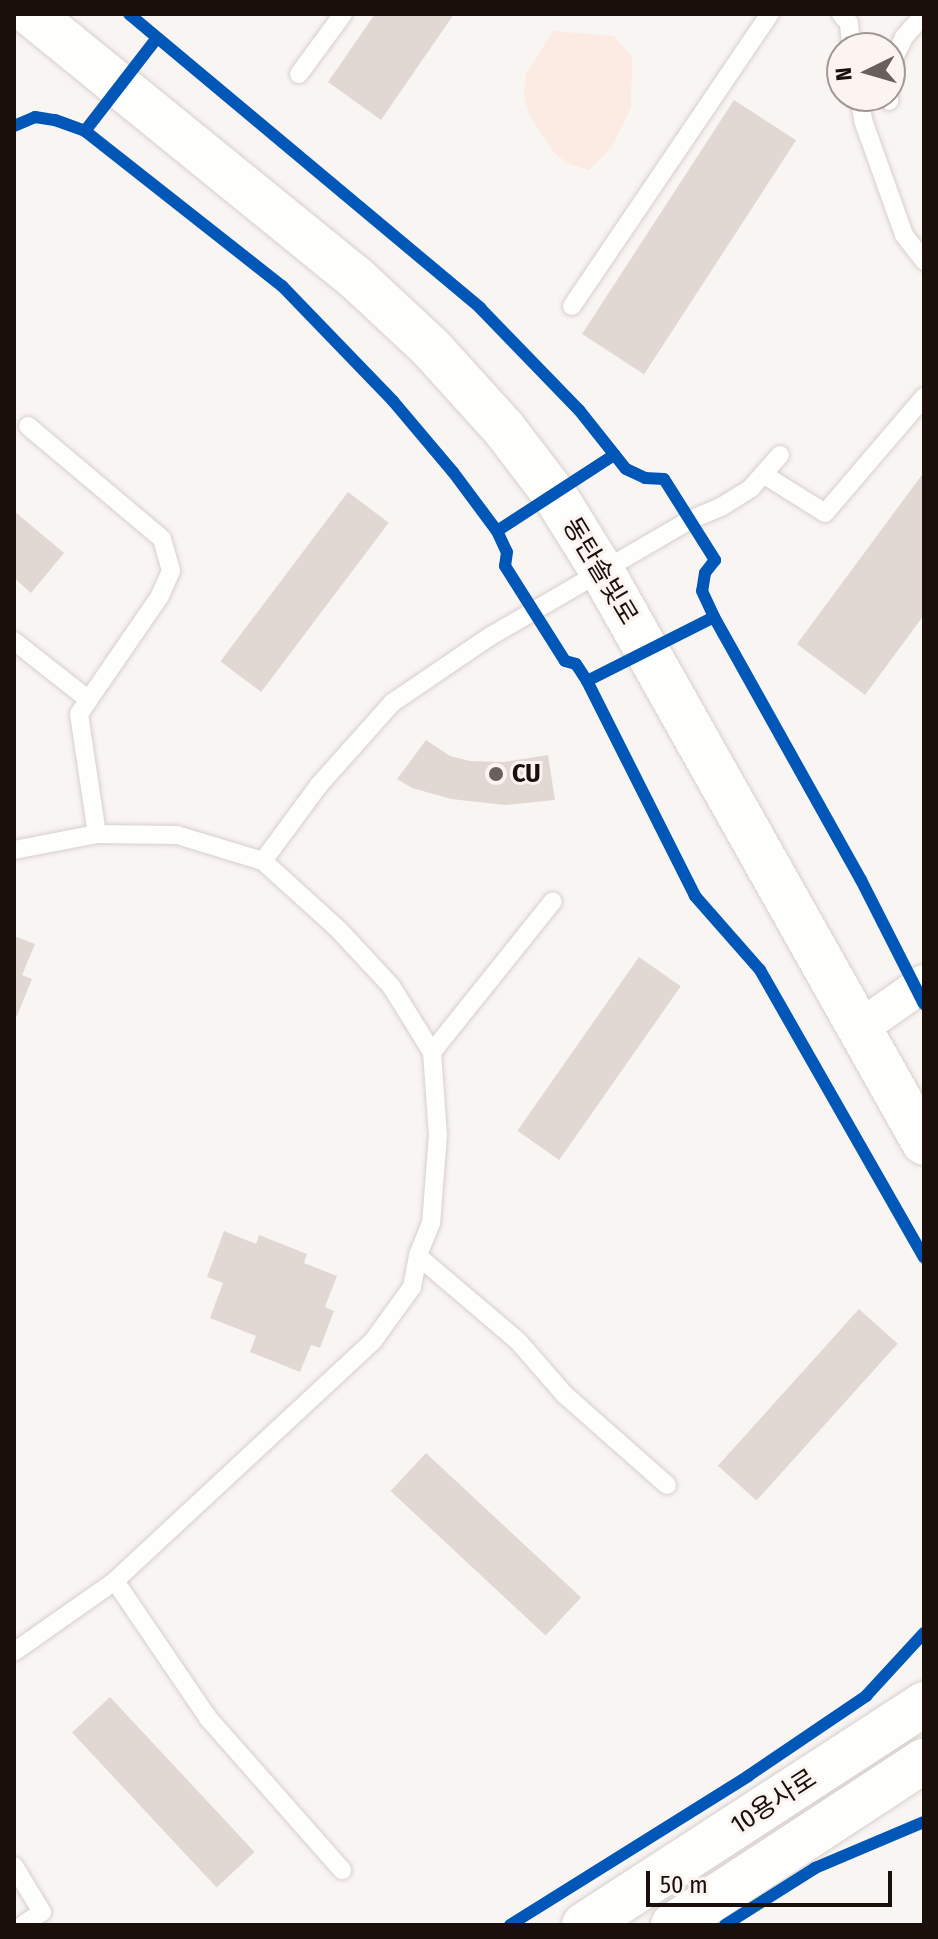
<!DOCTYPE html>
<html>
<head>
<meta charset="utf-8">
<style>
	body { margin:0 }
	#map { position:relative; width:938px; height:1939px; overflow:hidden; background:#f9f5f3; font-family:"Fira Sans Condensed","Noto Sans KR",sans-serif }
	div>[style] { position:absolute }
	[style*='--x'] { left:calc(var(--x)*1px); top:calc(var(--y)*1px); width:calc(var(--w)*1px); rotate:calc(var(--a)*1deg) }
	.green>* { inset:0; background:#fbebe3 }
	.building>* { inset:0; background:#e1d8d4; transform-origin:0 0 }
	.roads { filter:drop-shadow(0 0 2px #d7cfcb) drop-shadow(0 0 2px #d7cfcb) }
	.service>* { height:18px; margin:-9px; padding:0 9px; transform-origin:9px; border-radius:9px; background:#fefefd }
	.minor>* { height:36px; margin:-18px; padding:0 18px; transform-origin:18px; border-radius:18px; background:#fefefd }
	.tertiary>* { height:44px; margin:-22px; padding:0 22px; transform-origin:22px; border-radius:22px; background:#fefefd }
	.cycleway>* { height:12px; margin:-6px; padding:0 6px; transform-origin:6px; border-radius:6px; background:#0057b8 }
	.dots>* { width:22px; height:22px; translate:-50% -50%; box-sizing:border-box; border:4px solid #fbf4f1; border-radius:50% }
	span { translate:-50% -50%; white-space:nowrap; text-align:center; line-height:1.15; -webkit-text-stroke:6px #fbf4f1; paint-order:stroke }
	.street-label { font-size:26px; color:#1a0f0a }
	.poi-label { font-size:26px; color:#1a0f0a; font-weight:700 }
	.left { translate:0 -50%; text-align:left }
	.frame { position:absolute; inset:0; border:16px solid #1a0f0a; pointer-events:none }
	.north { position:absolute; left:826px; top:32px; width:80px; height:80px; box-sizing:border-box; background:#fbf4f1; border:2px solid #a19895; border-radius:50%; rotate:265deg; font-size:22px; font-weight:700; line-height:32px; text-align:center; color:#1a0f0a }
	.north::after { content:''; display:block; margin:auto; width:28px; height:36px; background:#68605c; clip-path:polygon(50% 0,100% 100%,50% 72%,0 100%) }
	.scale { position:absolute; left:646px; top:1871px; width:246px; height:36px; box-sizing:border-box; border:4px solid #1a0f0a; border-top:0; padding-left:10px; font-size:24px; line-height:28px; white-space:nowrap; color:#1a0f0a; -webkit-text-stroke:6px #fbf4f1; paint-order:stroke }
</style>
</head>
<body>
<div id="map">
	<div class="green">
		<i style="clip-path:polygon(553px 31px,614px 36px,632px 57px,631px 108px,611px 148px,589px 170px,566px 163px,553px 151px,529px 115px,524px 94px,526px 74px)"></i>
	</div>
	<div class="building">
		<i style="clip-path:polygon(375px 14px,454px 14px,381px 120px,328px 82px)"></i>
		<i style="left:734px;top:100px;width:74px;height:279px;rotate:33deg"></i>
		<i style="clip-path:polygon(924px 472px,924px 615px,865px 695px,797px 644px)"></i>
		<i style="left:348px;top:492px;width:51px;height:212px;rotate:37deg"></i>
		<i style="clip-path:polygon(14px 511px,64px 553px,31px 593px,14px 578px)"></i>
		<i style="clip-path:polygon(426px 740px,450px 756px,470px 761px,504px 762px,548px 755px,555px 800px,505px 805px,451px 799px,412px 788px,397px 779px)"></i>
		<i style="clip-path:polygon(14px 936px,35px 944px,22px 975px,32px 979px,17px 1016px,14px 1015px)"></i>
		<i style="left:639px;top:957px;width:51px;height:212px;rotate:35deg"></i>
		<i style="clip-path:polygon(224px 1231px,256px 1244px,259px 1235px,307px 1254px,304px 1263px,337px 1276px,325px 1307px,334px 1311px,320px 1348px,311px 1345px,300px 1372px,250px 1352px,256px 1336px,210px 1318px,223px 1283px,207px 1277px)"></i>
		<i style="left:859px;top:1309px;width:52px;height:211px;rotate:42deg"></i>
		<i style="left:426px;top:1453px;width:212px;height:52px;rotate:43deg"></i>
		<i style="left:110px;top:1697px;width:212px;height:52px;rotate:47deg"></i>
	</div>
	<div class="roads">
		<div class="service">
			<i style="--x:841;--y:14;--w:12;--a:48"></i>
			<i style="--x:849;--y:23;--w:25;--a:85"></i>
			<i style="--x:299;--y:74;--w:74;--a:-53.7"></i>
			<i style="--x:890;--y:77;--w:15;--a:-82"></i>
			<i style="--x:892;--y:62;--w:28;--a:-64"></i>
			<i style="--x:904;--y:37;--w:30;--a:-48"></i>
			<i style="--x:859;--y:96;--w:27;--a:80"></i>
			<i style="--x:864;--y:123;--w:119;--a:70.3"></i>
			<i style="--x:904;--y:235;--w:33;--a:52"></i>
			<i style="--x:889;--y:96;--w:5;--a:90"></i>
			<i style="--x:572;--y:306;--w:353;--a:-55.9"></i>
			<i style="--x:28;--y:426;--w:175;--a:40.1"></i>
			<i style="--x:162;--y:539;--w:33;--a:74"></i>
			<i style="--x:171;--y:571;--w:27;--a:114"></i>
			<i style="--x:160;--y:596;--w:143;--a:124.5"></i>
			<i style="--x:79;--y:714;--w:121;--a:81.5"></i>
			<i style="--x:763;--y:474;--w:73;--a:32.2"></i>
			<i style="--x:825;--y:513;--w:153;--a:-49.5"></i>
			<i style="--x:14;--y:641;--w:95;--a:38.2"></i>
			<i style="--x:14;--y:850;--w:85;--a:-10.9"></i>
			<i style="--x:97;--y:834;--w:80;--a:0.7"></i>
			<i style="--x:177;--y:835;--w:90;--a:16.8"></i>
			<i style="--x:263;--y:861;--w:101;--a:42.2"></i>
			<i style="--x:338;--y:929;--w:78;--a:47.1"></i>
			<i style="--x:391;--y:986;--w:78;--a:58.2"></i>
			<i style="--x:432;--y:1052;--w:83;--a:85.9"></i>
			<i style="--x:438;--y:1135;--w:88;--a:94.5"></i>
			<i style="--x:431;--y:1223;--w:35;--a:112"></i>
			<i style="--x:418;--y:1256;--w:32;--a:101"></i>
			<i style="--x:412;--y:1287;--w:67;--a:125.8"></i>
			<i style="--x:373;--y:1341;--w:352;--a:137.1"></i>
			<i style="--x:115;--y:1581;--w:123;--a:144.9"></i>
			<i style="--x:263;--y:861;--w:94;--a:-53.6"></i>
			<i style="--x:319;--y:785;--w:110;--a:-48.3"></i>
			<i style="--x:392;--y:703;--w:117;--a:-34.2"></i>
			<i style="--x:489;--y:637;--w:233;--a:-30.2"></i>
			<i style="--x:690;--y:520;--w:34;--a:-23"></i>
			<i style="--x:721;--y:507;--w:36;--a:-32"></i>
			<i style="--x:751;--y:488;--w:44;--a:-48.7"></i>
			<i style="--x:432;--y:1052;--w:193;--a:-51.3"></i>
			<i style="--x:418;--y:1256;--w:131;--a:40.4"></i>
			<i style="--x:518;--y:1341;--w:72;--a:49"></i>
			<i style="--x:565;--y:1395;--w:136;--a:41.4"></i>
			<i style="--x:115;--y:1581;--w:166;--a:55.8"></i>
			<i style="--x:208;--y:1718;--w:203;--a:48.6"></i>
			<i style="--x:14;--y:1866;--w:54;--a:58.7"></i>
			<i style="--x:42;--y:1912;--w:23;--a:146"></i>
		</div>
		<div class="minor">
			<i style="--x:860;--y:1028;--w:78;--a:-35.1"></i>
		</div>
		<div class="tertiary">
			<i style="--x:31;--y:14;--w:419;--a:39.1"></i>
			<i style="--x:356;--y:278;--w:103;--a:43"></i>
			<i style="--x:431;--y:348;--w:110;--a:47.9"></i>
			<i style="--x:505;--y:430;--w:81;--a:52.6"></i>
			<i style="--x:554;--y:494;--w:91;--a:58.1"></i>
			<i style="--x:602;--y:571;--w:656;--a:60.62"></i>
			<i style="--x:584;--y:1925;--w:406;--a:-33"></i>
			<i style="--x:673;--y:1925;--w:300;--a:-33.2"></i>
		</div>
	</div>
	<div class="cycleway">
		<i style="--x:129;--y:14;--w:458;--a:39.9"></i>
		<i style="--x:480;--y:308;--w:142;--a:45.9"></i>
		<i style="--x:579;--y:410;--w:75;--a:51.5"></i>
		<i style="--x:626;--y:469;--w:21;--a:25"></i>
		<i style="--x:645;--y:478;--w:19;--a:3"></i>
		<i style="--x:664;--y:479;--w:96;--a:57.8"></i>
		<i style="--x:715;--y:560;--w:16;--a:128"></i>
		<i style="--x:705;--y:573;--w:18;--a:99"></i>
		<i style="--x:702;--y:591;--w:29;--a:65"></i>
		<i style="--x:714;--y:617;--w:301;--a:60.8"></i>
		<i style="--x:861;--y:880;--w:139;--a:63.1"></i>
		<i style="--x:14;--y:126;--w:23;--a:-23"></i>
		<i style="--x:35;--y:117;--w:20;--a:9"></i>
		<i style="--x:55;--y:120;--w:32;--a:20"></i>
		<i style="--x:85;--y:131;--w:251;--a:38.2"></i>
		<i style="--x:282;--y:286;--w:160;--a:46"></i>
		<i style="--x:393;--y:401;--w:93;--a:49.8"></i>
		<i style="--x:453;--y:472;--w:74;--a:53.3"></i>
		<i style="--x:497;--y:531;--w:23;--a:65"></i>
		<i style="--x:507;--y:552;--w:14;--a:98"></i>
		<i style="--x:505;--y:566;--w:112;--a:57.7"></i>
		<i style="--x:565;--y:661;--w:11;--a:15"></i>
		<i style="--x:576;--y:664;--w:20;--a:57"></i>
		<i style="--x:587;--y:681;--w:241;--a:63.3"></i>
		<i style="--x:695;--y:896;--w:98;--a:48.7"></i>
		<i style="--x:760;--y:970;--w:331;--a:60.3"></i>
		<i style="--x:85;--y:131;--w:116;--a:-52.3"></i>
		<i style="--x:497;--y:531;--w:140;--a:-33"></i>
		<i style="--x:587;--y:681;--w:142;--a:-26.7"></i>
		<i style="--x:510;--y:1925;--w:281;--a:-32"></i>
		<i style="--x:748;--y:1776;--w:143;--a:-34.1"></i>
		<i style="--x:866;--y:1696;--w:86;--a:-47.4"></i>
		<i style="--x:725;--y:1925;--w:107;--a:-32.3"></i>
		<i style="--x:815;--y:1868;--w:118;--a:-22.9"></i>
	</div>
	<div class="dots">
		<i style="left:496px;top:774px;background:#68605c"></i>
	</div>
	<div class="street-label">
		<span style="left:600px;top:571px;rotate:59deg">동탄솔빛로</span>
		<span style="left:774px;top:1802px;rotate:-33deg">10용사로</span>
	</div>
	<div class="poi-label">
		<span class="left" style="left:512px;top:774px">CU</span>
	</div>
	<div class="frame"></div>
	<div class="north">N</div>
	<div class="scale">50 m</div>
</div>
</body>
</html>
